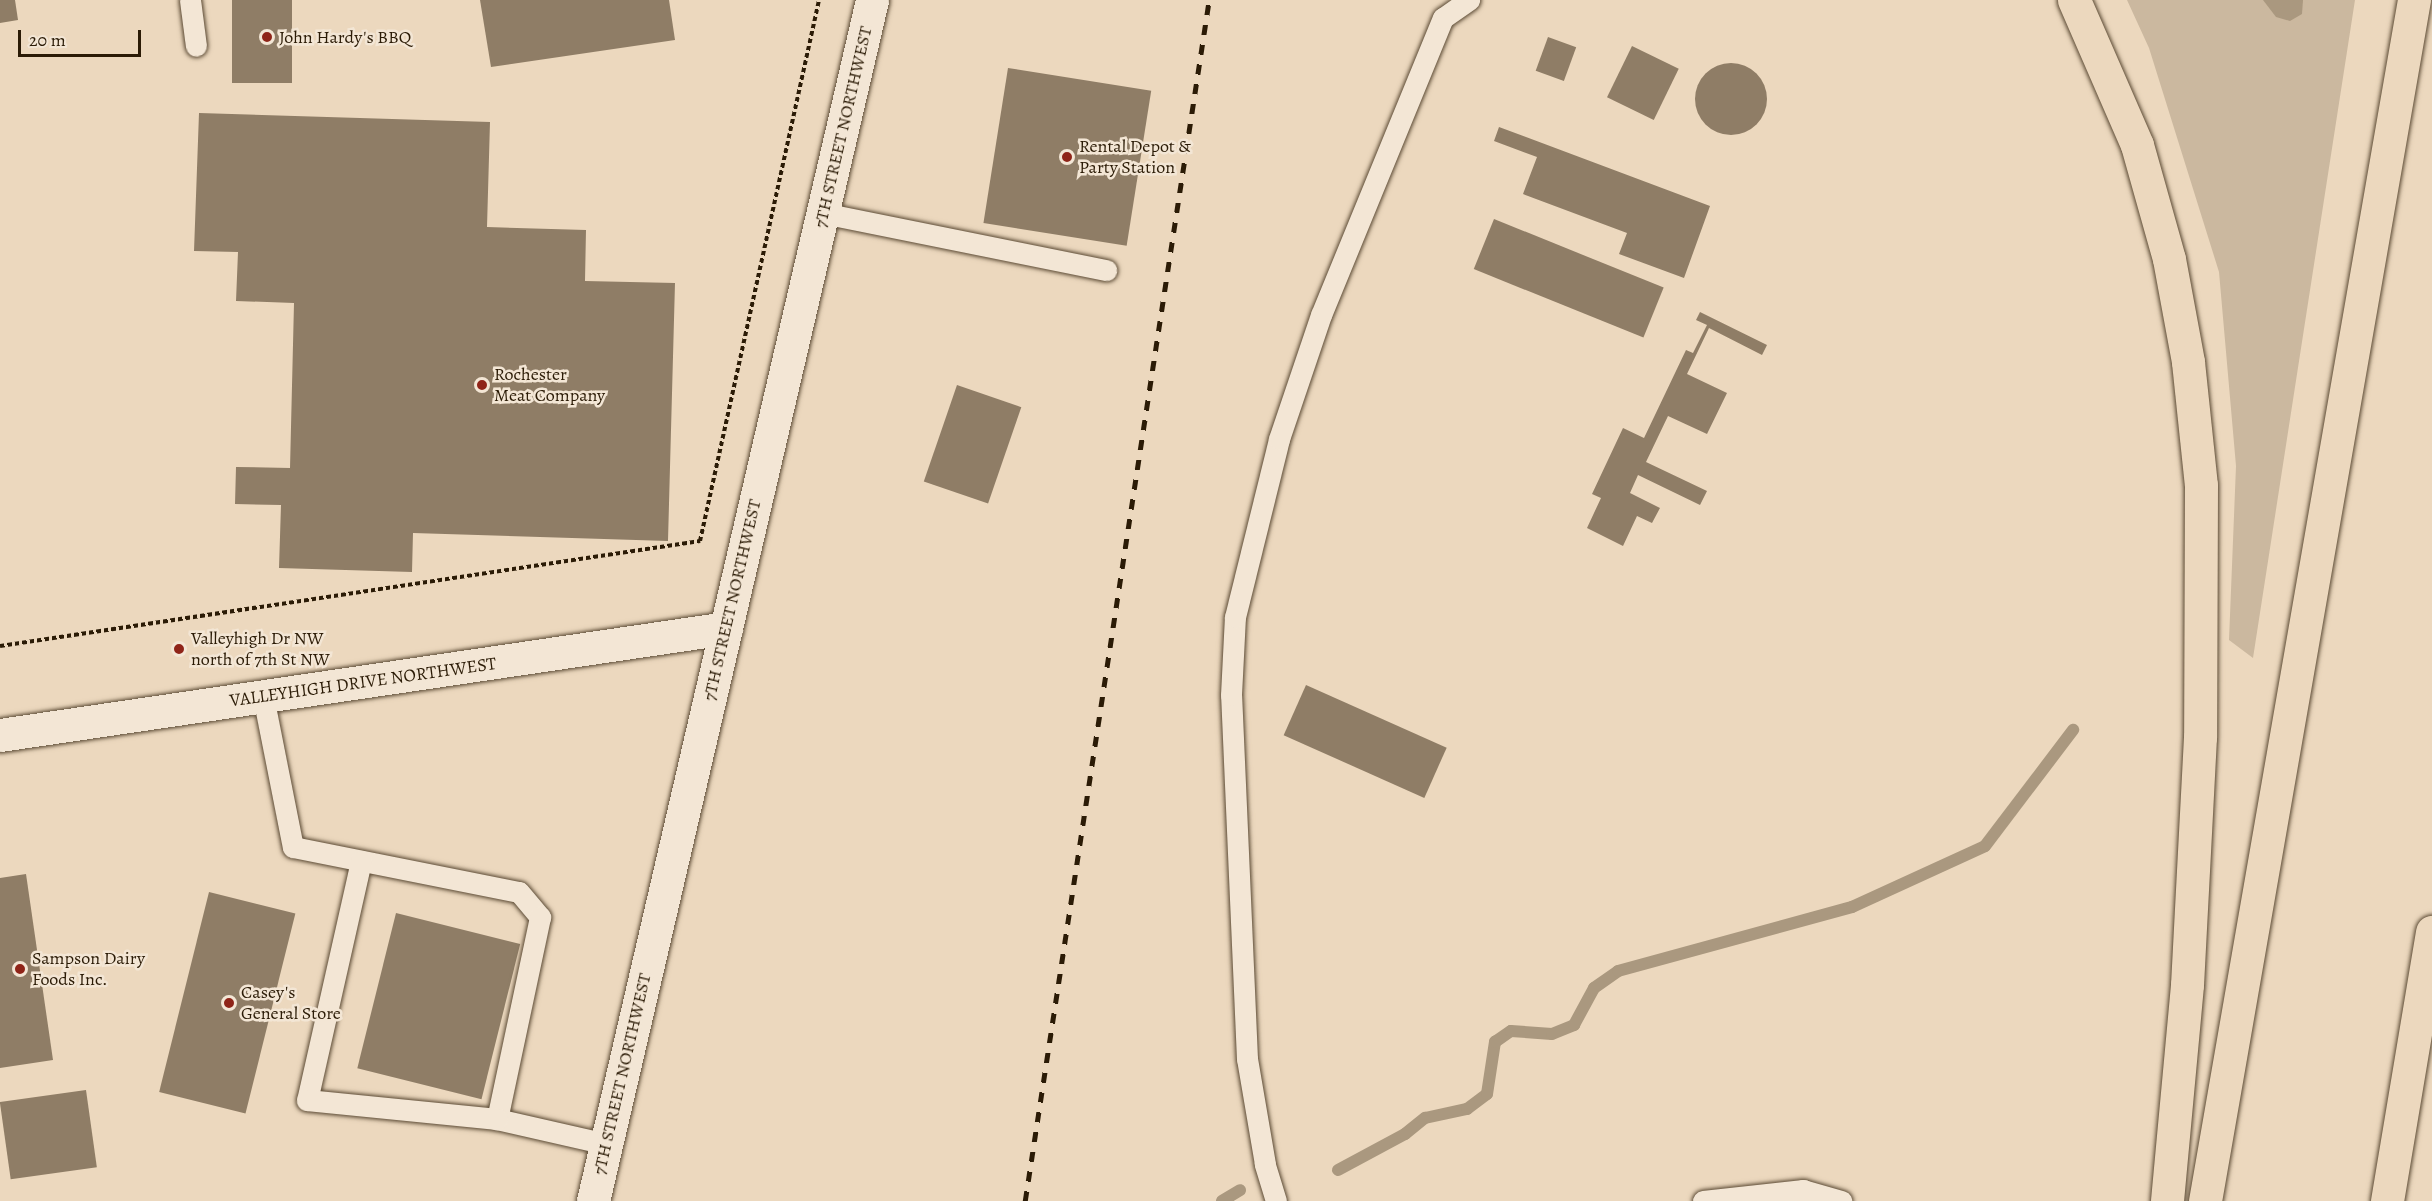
<!DOCTYPE html>
<html>
<head>
<meta charset="utf-8">
<style>
	body { margin:0 }
	#map { position:relative; width:2432px; height:1201px; overflow:hidden; background:#ecd8be; font-family:Alegreya,serif }
	div>[style] { position:absolute }
	[style*='--x'] { left:calc(var(--x)*1px); top:calc(var(--y)*1px); width:calc(var(--w)*1px); rotate:calc(var(--a)*1deg) }
	.green>* { inset:0; background:#cbb89f }
	.water>* { inset:0; background:#aa987f }
	.stream>* { height:12px; margin:-6px; padding:0 6px; transform-origin:6px; border-radius:6px; background:#aa987f }
	.building>* { inset:0; background:#8f7d66; transform-origin:0 0 }
	.round { border-radius:50% }
	.path>* { height:4px; margin-top:-2px; transform-origin:0; background:repeating-linear-gradient(90deg,#2b1b06 0 4.5px,transparent 0 7.5px) }
	.roads { filter:drop-shadow(0 0 2px #5b4a34) drop-shadow(0 0 2px #5b4a34) }
	.service>* { height:21px; margin:-10.5px; padding:0 10.5px; transform-origin:10.5px; border-radius:10.5px; background:#f3e6d5 }
	.tertiary>* { height:33px; margin:-16.5px; padding:0 16.5px; transform-origin:16.5px; border-radius:16.5px; background:#f3e6d5 }
	.secondary>* { height:33px; margin:-16.5px; padding:0 16.5px; transform-origin:16.5px; border-radius:16.5px; background:#f3e6d5 }
	.trunk>* { height:33px; margin:-16.5px; padding:0 16.5px; transform-origin:16.5px; border-radius:16.5px; background:#ecd8be }
	.motorway>* { height:33px; margin:-16.5px; padding:0 16.5px; transform-origin:16.5px; border-radius:16.5px; background:#ecd8be }
	.rail>* { height:4.5px; margin-top:-2.25px; transform-origin:0; background:repeating-linear-gradient(90deg,#2b1b06 0 10px,transparent 0 20px) }
	.dots>* { width:16px; height:16px; translate:-50% -50%; box-sizing:border-box; border:3px solid #f3e6d5; border-radius:50% }
	span { translate:-50% -50%; white-space:nowrap; text-align:center; line-height:1.15; -webkit-text-stroke:5px #f3e6d5; paint-order:stroke }
	.poi-label { font-size:18px; color:#2b1b06 }
	.left { translate:0 -50%; text-align:left }
	.street-label { font-size:18px; color:#2b1b06 }
	.scale { position:absolute; left:18px; top:30px; width:123px; height:27px; box-sizing:border-box; border:3px solid #2b1b06; border-top:0; padding-left:8px; font-size:18px; line-height:21px; white-space:nowrap; color:#2b1b06; -webkit-text-stroke:4px #f3e6d5; paint-order:stroke }
</style>
</head>
<body>
<div id="map">
	<div class="green">
		<i style="clip-path:polygon(2127px 0,2355px 0,2253px 658px,2229px 640px,2236px 466px,2219px 272px,2149px 48px)"></i>
	</div>
	<div class="water">
		<i style="clip-path:polygon(2263px 0,2303px 0,2302px 14px,2290px 21px,2276px 17px)"></i>
	</div>
	<div class="stream">
		<i style="--x:1338;--y:1170;--w:76;--a:-28.2"></i>
		<i style="--x:1405;--y:1134;--w:26;--a:-39"></i>
		<i style="--x:1425;--y:1118;--w:43;--a:-12.1"></i>
		<i style="--x:1467;--y:1109;--w:25;--a:-37"></i>
		<i style="--x:1487;--y:1094;--w:53;--a:-81.3"></i>
		<i style="--x:1495;--y:1042;--w:19;--a:-35"></i>
		<i style="--x:1511;--y:1031;--w:41;--a:4.2"></i>
		<i style="--x:1552;--y:1034;--w:24;--a:-22"></i>
		<i style="--x:1574;--y:1025;--w:42;--a:-61.6"></i>
		<i style="--x:1594;--y:988;--w:29;--a:-35"></i>
		<i style="--x:1618;--y:971;--w:243;--a:-15.3"></i>
		<i style="--x:1852;--y:907;--w:146;--a:-24.6"></i>
		<i style="--x:1985;--y:846;--w:146;--a:-52.8"></i>
		<i style="--x:1222;--y:1201;--w:21;--a:-31"></i>
	</div>
	<div class="building">
		<i style="clip-path:polygon(0 0,15px 0,18px 20px,0 23px)"></i>
		<i style="left:232px;top:0;width:60px;height:83px"></i>
		<i style="clip-path:polygon(480px 0,669px 0,675px 40px,491px 67px)"></i>
		<i style="left:1548px;top:37px;width:30px;height:36px;rotate:20deg"></i>
		<i style="left:1632px;top:46px;width:52px;height:57px;rotate:26deg"></i>
		<i class="round" style="left:1695px;top:63px;width:72px;height:72px"></i>
		<i style="left:1008px;top:68px;width:145px;height:157px;rotate:9deg"></i>
		<i style="clip-path:polygon(199px 113px,490px 122px,487px 227px,586px 230px,585px 281px,675px 283px,668px 541px,413px 533px,412px 572px,279px 568px,281px 505px,235px 504px,236px 467px,290px 468px,294px 303px,236px 301px,238px 252px,194px 251px)"></i>
		<i style="clip-path:polygon(1499px 127px,1710px 206px,1684px 278px,1619px 254px,1627px 233px,1523px 194px,1537px 157px,1494px 141px)"></i>
		<i style="left:1494px;top:219px;width:183px;height:54px;rotate:22deg"></i>
		<i style="clip-path:polygon(1700px 312px,1767px 345px,1762px 355px,1709px 328px,1687px 374px,1727px 393px,1707px 434px,1668px 416px,1646px 462px,1707px 491px,1700px 505px,1638px 475px,1630px 493px,1660px 508px,1652px 523px,1637px 516px,1623px 546px,1587px 528px,1601px 498px,1592px 494px,1623px 428px,1644px 438px,1686px 350px,1693px 353px,1707px 325px,1696px 320px)"></i>
		<i style="left:957px;top:385px;width:68px;height:102px;rotate:19deg"></i>
		<i style="left:1306px;top:685px;width:154px;height:55px;rotate:24deg"></i>
		<i style="clip-path:polygon(26px 874px,53px 1060px,0 1068px,0 878px)"></i>
		<i style="left:209px;top:892px;width:89px;height:206px;rotate:14deg"></i>
		<i style="left:396px;top:913px;width:128px;height:160px;rotate:14deg"></i>
		<i style="left:86px;top:1090px;width:78px;height:87px;rotate:82deg"></i>
	</div>
	<div class="path">
		<i style="--x:0;--y:646;--w:708;--a:-8.53"></i>
		<i style="--x:700;--y:541;--w:554;--a:-77.59"></i>
	</div>
	<div class="roads">
		<div class="service">
			<i style="--x:190;--y:0;--w:46;--a:82.6"></i>
			<i style="--x:823;--y:213;--w:289;--a:11.4"></i>
			<i style="--x:263;--y:696;--w:154;--a:78.8"></i>
			<i style="--x:293;--y:847;--w:230;--a:11.3"></i>
			<i style="--x:519;--y:892;--w:33;--a:50"></i>
			<i style="--x:540;--y:917;--w:207;--a:102"></i>
			<i style="--x:497;--y:1119;--w:112;--a:12.9"></i>
			<i style="--x:361;--y:861;--w:245;--a:102.7"></i>
			<i style="--x:307;--y:1100;--w:191;--a:5.7"></i>
			<i style="--x:1276;--y:1201;--w:39;--a:-107"></i>
			<i style="--x:1265;--y:1164;--w:107;--a:-99.7"></i>
			<i style="--x:1247;--y:1059;--w:364;--a:-92.5"></i>
			<i style="--x:1231;--y:695;--w:78;--a:-87.1"></i>
			<i style="--x:1235;--y:617;--w:183;--a:-76.1"></i>
			<i style="--x:1279;--y:439;--w:131;--a:-71.3"></i>
			<i style="--x:1321;--y:315;--w:321;--a:-67.7"></i>
			<i style="--x:1443;--y:18;--w:32;--a:-35"></i>
			<i style="--x:1703;--y:1201;--w:101;--a:-6.3"></i>
			<i style="--x:1803;--y:1190;--w:40;--a:16"></i>
		</div>
		<div class="tertiary">
			<i style="--x:593;--y:1201;--w:588;--a:-76.93"></i>
		</div>
		<div class="secondary">
			<i style="--x:0;--y:735;--w:734;--a:-8.38"></i>
			<i style="--x:726;--y:628;--w:645;--a:-76.91"></i>
		</div>
		<div class="trunk">
			<i style="--x:2205;--y:1201;--w:1219;--a:-80.13"></i>
			<i style="--x:2387;--y:1201;--w:273;--a:-80.5"></i>
		</div>
		<div class="motorway">
			<i style="--x:2074;--y:0;--w:158;--a:66.5"></i>
			<i style="--x:2137;--y:145;--w:118;--a:74.3"></i>
			<i style="--x:2169;--y:259;--w:105;--a:79.5"></i>
			<i style="--x:2188;--y:362;--w:124;--a:84"></i>
			<i style="--x:2201;--y:485;--w:252;--a:90.2"></i>
			<i style="--x:2200;--y:737;--w:248;--a:93"></i>
			<i style="--x:2187;--y:985;--w:217;--a:95.3"></i>
		</div>
	</div>
	<div class="rail">
		<i style="--x:1025;--y:1201;--w:1215;--a:-81.29"></i>
	</div>
	<div class="dots">
		<i style="left:267px;top:37px;background:#8f2418"></i>
		<i style="left:1067px;top:157px;background:#8f2418"></i>
		<i style="left:482px;top:385px;background:#8f2418"></i>
		<i style="left:179px;top:649px;background:#8f2418"></i>
		<i style="left:20px;top:969px;background:#8f2418"></i>
		<i style="left:229px;top:1003px;background:#8f2418"></i>
	</div>
	<div class="poi-label">
		<span class="left" style="left:279px;top:37px">John Hardy's BBQ</span>
		<span class="left" style="left:1079px;top:157px">Rental Depot &amp;<br>Party Station</span>
		<span class="left" style="left:494px;top:385px">Rochester<br>Meat Company</span>
		<span class="left" style="left:191px;top:649px">Valleyhigh Dr NW<br>north of 7th St NW</span>
		<span class="left" style="left:32px;top:969px">Sampson Dairy<br>Foods Inc.</span>
		<span class="left" style="left:241px;top:1003px">Casey's<br>General Store</span>
	</div>
	<div class="street-label">
		<span style="left:843px;top:127px;rotate:-77deg">7TH STREET NORTHWEST</span>
		<span style="left:732px;top:600px;rotate:-77deg">7TH STREET NORTHWEST</span>
		<span style="left:363px;top:682px;rotate:-8deg">VALLEYHIGH DRIVE NORTHWEST</span>
		<span style="left:622px;top:1074px;rotate:-77deg">7TH STREET NORTHWEST</span>
	</div>
	<div class="scale">20 m</div>
</div>
</body>
</html>
